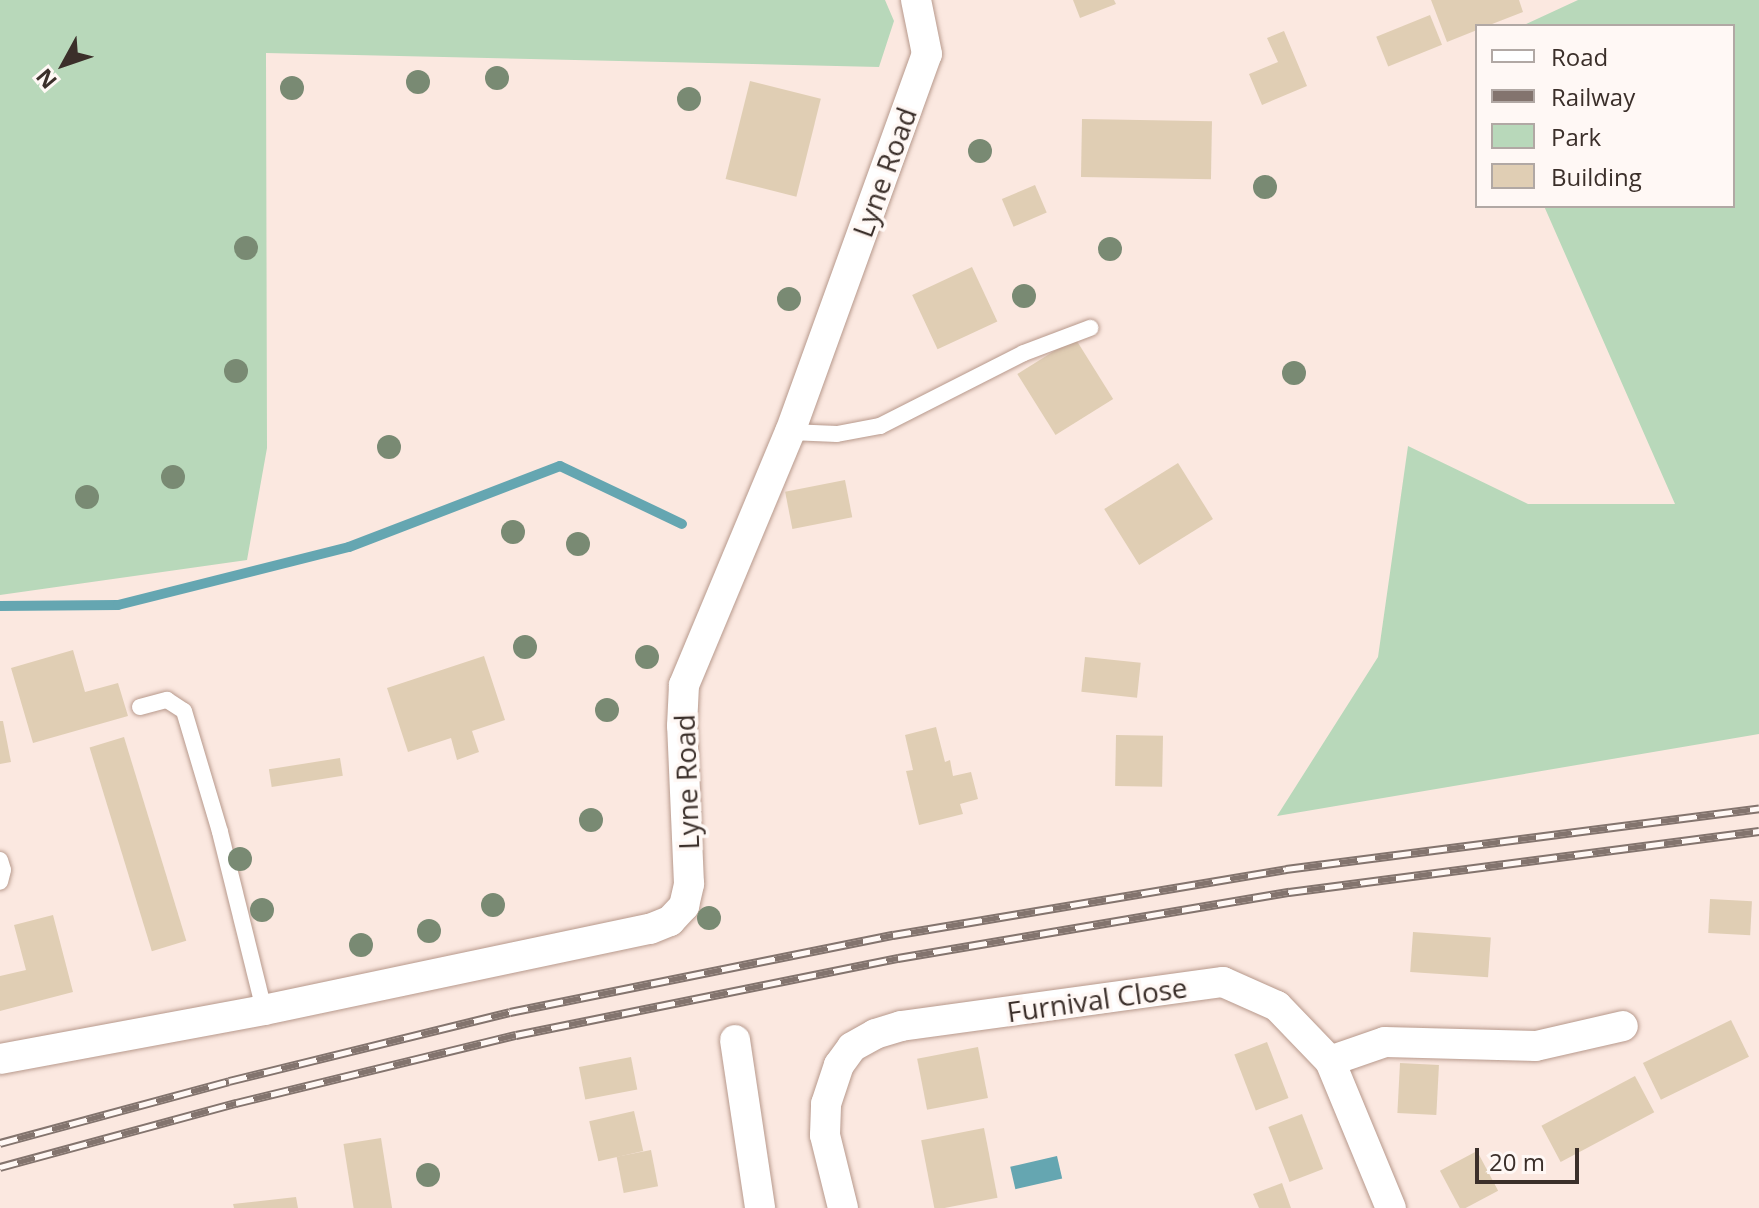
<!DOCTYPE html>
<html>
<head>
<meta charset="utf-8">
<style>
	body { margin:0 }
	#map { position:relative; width:1759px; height:1208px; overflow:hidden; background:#fbe8e0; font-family:"Open Sans",sans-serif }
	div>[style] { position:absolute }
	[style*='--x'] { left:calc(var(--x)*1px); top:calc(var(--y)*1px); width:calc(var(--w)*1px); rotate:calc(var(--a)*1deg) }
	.green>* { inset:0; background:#b8d8ba }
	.water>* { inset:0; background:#65a6b1; transform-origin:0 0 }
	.stream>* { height:10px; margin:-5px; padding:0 5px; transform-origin:5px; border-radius:5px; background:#65a6b1 }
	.building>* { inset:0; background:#e0ceb4; transform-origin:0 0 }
	.roads { filter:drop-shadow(0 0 2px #b7998c) drop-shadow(0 0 2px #b7998c) }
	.lane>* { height:16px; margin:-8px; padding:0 8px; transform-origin:8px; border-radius:8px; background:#fff }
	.street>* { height:30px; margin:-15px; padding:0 15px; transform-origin:15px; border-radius:15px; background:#fff }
	.rail>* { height:9px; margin-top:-4.5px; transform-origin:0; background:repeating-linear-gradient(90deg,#fff8f5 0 18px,#83746e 0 36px); box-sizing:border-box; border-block:2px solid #83746e }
	.trees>* { width:24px; height:24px; margin:-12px; border-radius:50%; background:#798a73 }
	span { translate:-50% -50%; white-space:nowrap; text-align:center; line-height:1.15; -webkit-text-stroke:7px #fff8f5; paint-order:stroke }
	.street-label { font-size:28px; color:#3b2f2a }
	.legend { position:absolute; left:1475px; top:24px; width:260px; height:184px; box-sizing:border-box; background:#fff8f5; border:2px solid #b1a8a4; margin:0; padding:10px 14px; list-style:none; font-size:24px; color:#3b2f2a }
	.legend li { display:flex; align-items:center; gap:16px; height:40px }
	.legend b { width:40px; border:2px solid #b1a8a4 }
	.north { position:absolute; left:24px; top:24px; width:80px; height:80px; -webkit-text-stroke:6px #fff8f5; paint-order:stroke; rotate:230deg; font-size:22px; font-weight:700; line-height:32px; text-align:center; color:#3b2f2a }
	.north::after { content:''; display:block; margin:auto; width:28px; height:36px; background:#3b2f2a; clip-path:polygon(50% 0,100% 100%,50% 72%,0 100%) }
	.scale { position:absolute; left:1475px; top:1148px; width:104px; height:36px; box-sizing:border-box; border:4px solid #3b2f2a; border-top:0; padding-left:10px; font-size:24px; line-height:28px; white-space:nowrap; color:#3b2f2a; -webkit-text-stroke:6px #fff8f5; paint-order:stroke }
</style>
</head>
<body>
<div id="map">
	<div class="green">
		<i style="clip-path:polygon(0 0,885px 0,894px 21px,879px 67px,266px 53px,267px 448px,247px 560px,0 595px)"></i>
		<i style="clip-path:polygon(1578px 0,1759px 0,1759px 734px,1277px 816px,1378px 657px,1408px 446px,1528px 504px,1675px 504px,1544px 206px,1733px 206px,1733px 26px,1522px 26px)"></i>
	</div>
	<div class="water">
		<i style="left:1057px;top:1156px;width:23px;height:48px;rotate:77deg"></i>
	</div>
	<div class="stream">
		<i style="--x:0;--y:606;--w:118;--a:-0.5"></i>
		<i style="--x:118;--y:605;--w:238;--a:-14.1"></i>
		<i style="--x:349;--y:547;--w:226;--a:-21"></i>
		<i style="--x:560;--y:466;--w:135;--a:25.4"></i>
	</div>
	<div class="building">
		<i style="clip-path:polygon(1073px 0,1114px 0,1116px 4px,1080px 18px)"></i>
		<i style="clip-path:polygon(1431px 0,1519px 0,1523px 12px,1487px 26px,1477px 26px,1477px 30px,1447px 42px)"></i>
		<i style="left:1430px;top:15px;width:32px;height:58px;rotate:68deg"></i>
		<i style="clip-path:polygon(1284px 31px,1307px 86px,1262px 105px,1249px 74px,1278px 62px,1267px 38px)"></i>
		<i style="left:750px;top:81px;width:73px;height:101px;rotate:14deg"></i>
		<i style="left:1082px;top:119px;width:130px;height:58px;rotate:1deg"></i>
		<i style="left:1035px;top:185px;width:30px;height:36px;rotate:67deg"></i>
		<i style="left:972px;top:267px;width:60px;height:66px;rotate:65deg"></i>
		<i style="left:1075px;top:338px;width:72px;height:68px;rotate:58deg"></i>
		<i style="left:1178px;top:463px;width:66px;height:87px;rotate:58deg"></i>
		<i style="left:845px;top:480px;width:38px;height:61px;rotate:79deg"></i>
		<i style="clip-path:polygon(73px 650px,85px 692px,118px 683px,128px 716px,33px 743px,11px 668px)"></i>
		<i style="clip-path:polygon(484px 656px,505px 720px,472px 731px,479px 752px,457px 760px,451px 738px,408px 752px,387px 688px)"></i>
		<i style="left:1085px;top:657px;width:56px;height:35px;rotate:6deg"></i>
		<i style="clip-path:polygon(0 721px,3px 721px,11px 762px,0 764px)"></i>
		<i style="clip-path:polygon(936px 727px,945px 762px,950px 760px,953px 776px,971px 772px,978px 799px,960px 804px,963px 814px,919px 825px,906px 771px,913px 770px,905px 735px)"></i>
		<i style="left:1116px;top:735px;width:47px;height:51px;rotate:1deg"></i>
		<i style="left:124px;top:737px;width:213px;height:36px;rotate:73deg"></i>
		<i style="left:340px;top:758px;width:18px;height:72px;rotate:81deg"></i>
		<i style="left:1710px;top:899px;width:42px;height:34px;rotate:3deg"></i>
		<i style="clip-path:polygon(53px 915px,73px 992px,0 1011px,0 976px,26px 970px,14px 925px)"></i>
		<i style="left:1413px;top:932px;width:78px;height:40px;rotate:4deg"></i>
		<i style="left:1731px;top:1020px;width:41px;height:98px;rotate:64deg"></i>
		<i style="left:1267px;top:1042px;width:60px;height:35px;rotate:69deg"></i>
		<i style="left:978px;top:1047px;width:52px;height:62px;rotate:79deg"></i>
		<i style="left:631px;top:1057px;width:33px;height:53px;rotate:79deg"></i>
		<i style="left:1400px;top:1063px;width:39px;height:50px;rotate:3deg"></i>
		<i style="left:1635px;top:1076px;width:41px;height:106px;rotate:62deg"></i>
		<i style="left:634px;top:1111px;width:41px;height:46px;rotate:77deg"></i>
		<i style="left:1302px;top:1114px;width:59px;height:36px;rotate:69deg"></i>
		<i style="left:984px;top:1128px;width:71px;height:64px;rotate:79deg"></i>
		<i style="left:381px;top:1138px;width:71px;height:38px;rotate:81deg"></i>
		<i style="left:651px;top:1150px;width:37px;height:35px;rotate:79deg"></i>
		<i style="left:1477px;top:1151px;width:45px;height:42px;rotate:62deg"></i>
		<i style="clip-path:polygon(1282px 1183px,1291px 1208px,1259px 1208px,1253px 1194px)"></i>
		<i style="clip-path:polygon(296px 1197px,298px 1208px,234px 1208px,233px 1204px)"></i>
	</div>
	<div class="roads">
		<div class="lane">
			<i style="--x:790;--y:432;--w:47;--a:2.4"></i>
			<i style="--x:837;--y:434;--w:44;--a:-10.5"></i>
			<i style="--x:880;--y:426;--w:161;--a:-26.9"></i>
			<i style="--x:1024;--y:353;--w:71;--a:-20.7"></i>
			<i style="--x:140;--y:707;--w:28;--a:-15"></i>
			<i style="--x:167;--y:700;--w:20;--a:33"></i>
			<i style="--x:184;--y:711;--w:126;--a:73.4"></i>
			<i style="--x:220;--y:832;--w:183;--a:76.1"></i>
			<i style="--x:0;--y:860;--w:10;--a:73"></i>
			<i style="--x:3;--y:870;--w:12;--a:104"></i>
		</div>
		<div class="street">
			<i style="--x:735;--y:1040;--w:170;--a:81.5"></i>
			<i style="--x:0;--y:1059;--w:269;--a:-10.5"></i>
			<i style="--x:264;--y:1010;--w:394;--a:-11.9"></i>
			<i style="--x:650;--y:929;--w:22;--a:-22"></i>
			<i style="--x:670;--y:921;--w:21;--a:-47"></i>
			<i style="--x:684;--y:906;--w:23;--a:-77"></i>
			<i style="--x:689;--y:884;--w:158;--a:-92.5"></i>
			<i style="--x:682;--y:726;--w:41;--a:-87.2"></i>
			<i style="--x:684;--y:685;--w:274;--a:-67.3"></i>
			<i style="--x:790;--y:432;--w:402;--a:-70.1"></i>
			<i style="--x:927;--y:54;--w:55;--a:-101.5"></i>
			<i style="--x:1330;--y:1061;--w:58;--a:-19.1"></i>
			<i style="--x:1385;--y:1042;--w:151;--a:1.5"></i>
			<i style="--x:1536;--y:1046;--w:89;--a:-12.9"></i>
			<i style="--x:843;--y:1208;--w:75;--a:-103.9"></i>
			<i style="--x:825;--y:1135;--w:31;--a:-88"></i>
			<i style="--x:826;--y:1104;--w:41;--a:-71.6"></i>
			<i style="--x:839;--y:1065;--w:22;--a:-54"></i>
			<i style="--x:852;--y:1047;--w:26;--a:-29"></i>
			<i style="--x:875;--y:1034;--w:27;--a:-17"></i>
			<i style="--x:901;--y:1026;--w:325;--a:-7.8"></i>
			<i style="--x:1223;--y:982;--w:59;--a:24"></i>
			<i style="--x:1277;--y:1006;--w:76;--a:46.1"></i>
			<i style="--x:1330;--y:1061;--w:159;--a:67.5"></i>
		</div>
	</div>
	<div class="rail">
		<i style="--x:0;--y:1143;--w:237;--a:-15.1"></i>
		<i style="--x:229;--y:1081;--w:289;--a:-13.8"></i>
		<i style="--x:510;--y:1012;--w:391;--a:-11.4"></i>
		<i style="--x:893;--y:935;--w:399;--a:-9.5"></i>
		<i style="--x:1286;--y:869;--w:477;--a:-7.3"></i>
		<i style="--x:0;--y:1167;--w:245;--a:-15.2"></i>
		<i style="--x:236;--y:1103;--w:288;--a:-13.7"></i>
		<i style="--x:516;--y:1035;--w:390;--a:-11.4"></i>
		<i style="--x:898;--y:958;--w:397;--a:-9.6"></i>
		<i style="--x:1289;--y:892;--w:474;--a:-7.4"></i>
	</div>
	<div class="trees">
		<i style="left:497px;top:78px"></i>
		<i style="left:418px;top:82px"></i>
		<i style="left:292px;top:88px"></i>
		<i style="left:689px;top:99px"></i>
		<i style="left:980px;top:151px"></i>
		<i style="left:1265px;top:187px"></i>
		<i style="left:246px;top:248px"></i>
		<i style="left:1110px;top:249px"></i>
		<i style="left:1024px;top:296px"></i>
		<i style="left:789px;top:299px"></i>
		<i style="left:236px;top:371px"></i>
		<i style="left:1294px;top:373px"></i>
		<i style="left:389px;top:447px"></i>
		<i style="left:173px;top:477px"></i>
		<i style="left:87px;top:497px"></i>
		<i style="left:513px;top:532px"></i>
		<i style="left:578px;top:544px"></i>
		<i style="left:525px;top:647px"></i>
		<i style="left:647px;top:657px"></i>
		<i style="left:607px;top:710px"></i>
		<i style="left:591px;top:820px"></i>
		<i style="left:240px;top:859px"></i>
		<i style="left:493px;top:905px"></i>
		<i style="left:262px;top:910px"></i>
		<i style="left:709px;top:918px"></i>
		<i style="left:429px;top:931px"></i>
		<i style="left:361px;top:945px"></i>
		<i style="left:428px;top:1175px"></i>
	</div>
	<div class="street-label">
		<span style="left:884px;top:172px;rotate:-70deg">Lyne Road</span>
		<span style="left:686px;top:782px;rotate:-92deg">Lyne Road</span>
		<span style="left:1097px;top:999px;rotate:-8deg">Furnival Close</span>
	</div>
	<ul class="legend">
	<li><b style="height:10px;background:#fff"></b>Road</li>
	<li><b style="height:10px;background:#83746e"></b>Railway</li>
	<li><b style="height:22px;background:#b8d8ba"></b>Park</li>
	<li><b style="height:22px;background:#e0ceb4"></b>Building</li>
	</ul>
	<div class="north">N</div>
	<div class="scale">20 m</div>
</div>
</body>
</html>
